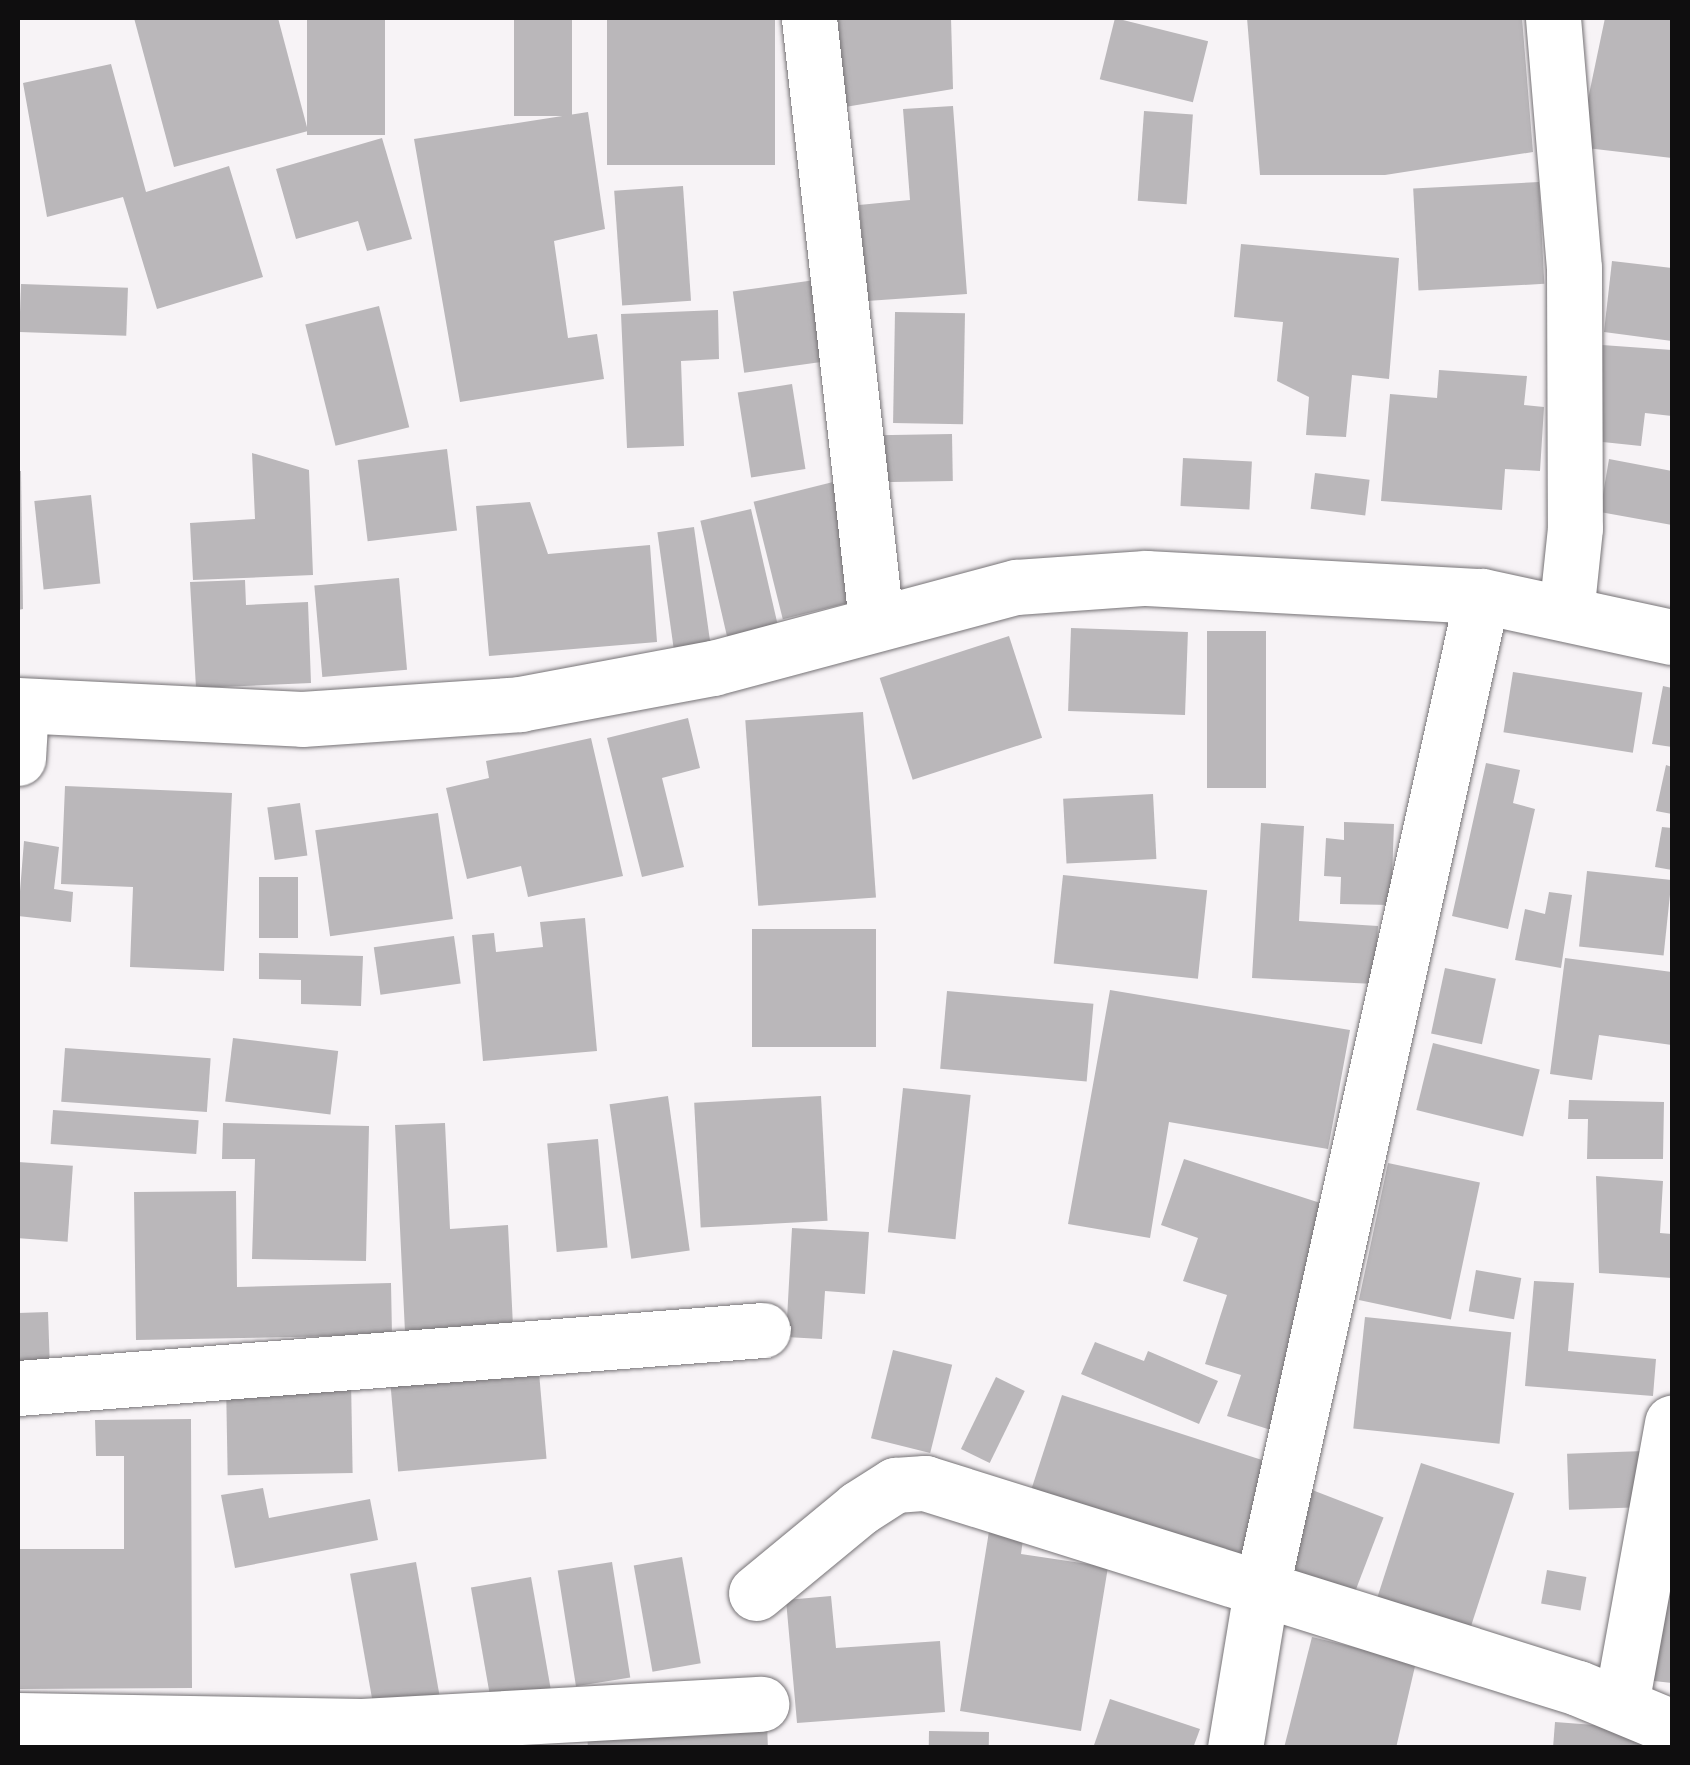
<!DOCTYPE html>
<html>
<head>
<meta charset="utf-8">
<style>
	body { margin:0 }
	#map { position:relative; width:1690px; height:1765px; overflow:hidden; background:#f7f3f6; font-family:"Varela Round",sans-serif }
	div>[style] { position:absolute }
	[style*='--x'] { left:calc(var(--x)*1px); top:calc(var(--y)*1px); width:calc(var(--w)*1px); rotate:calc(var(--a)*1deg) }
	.building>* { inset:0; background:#bab7ba; transform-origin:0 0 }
	.roads { filter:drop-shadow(0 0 2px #767376) drop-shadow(0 0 2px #767376) }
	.minor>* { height:55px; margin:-27.5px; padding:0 27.5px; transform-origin:27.5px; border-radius:27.5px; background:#fff }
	span { translate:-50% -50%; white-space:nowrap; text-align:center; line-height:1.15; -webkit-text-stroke:8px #fff; paint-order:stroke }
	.frame { position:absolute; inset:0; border:20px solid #0f0e0f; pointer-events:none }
</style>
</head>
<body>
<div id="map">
	<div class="building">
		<i style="clip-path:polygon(134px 18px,278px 18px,308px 131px,174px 167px)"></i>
		<i style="left:307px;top:18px;width:78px;height:117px"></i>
		<i style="left:514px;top:18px;width:58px;height:98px"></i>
		<i style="left:607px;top:18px;width:168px;height:147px"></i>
		<i style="clip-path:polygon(838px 18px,951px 18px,953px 89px,839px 108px)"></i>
		<i style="left:1115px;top:18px;width:96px;height:63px;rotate:14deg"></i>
		<i style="clip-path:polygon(1247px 18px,1522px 18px,1533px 152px,1385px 175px,1260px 175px)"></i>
		<i style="clip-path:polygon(1605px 18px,1672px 18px,1672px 158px,1578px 147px)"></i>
		<i style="clip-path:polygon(111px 64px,146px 192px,229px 166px,263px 277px,157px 309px,123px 197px,47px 217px,23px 83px)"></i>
		<i style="clip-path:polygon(953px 106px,967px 294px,867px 301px,859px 205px,910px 200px,903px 109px)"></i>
		<i style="left:1144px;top:111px;width:49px;height:90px;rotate:4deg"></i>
		<i style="clip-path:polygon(588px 112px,605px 229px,554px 241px,568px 338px,597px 334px,604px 379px,460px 402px,414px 139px)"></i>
		<i style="clip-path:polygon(382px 138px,412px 239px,367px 251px,358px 221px,296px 239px,276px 169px)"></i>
		<i style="left:1539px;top:182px;width:102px;height:126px;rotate:87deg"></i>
		<i style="left:683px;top:186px;width:115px;height:69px;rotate:86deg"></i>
		<i style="clip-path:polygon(1241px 244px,1399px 258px,1389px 379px,1352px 375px,1346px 437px,1306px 435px,1309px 397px,1277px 381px,1283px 322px,1234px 317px)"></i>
		<i style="clip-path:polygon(1612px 261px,1672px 268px,1672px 341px,1604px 332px)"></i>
		<i style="left:815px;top:280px;width:82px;height:83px;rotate:82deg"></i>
		<i style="left:21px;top:284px;width:107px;height:48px;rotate:2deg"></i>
		<i style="left:379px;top:306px;width:125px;height:76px;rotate:76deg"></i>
		<i style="clip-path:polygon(718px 310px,719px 359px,681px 361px,684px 446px,627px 448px,621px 314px)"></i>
		<i style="left:895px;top:312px;width:70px;height:111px;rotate:1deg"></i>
		<i style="clip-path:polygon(1602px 345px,1672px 350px,1672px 416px,1645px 413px,1641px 446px,1593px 441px)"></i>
		<i style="clip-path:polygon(1439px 370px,1527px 376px,1524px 405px,1544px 407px,1540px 471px,1505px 469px,1502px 510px,1381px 501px,1390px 394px,1437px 398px)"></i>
		<i style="left:792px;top:384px;width:86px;height:55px;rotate:81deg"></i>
		<i style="left:952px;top:434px;width:47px;height:75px;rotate:89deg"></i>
		<i style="left:447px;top:449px;width:82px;height:90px;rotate:83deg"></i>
		<i style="clip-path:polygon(252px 453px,309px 470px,313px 575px,193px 580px,190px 523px,255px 519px)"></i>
		<i style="left:1183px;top:458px;width:69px;height:48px;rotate:3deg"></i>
		<i style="clip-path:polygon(1609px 459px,1672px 471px,1672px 525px,1600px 512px)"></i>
		<i style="clip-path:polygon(18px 471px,21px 471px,23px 609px,18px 610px)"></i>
		<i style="left:1315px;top:473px;width:55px;height:36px;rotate:7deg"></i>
		<i style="left:837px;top:481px;width:121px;height:86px;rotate:76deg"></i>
		<i style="left:91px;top:495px;width:89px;height:57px;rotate:84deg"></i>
		<i style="clip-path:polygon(530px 502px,548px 554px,650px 545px,657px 642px,489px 656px,476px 506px)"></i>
		<i style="left:751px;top:509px;width:128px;height:52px;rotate:77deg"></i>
		<i style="left:694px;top:527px;width:125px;height:37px;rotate:82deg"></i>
		<i style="left:399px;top:578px;width:92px;height:85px;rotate:85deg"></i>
		<i style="clip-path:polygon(245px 580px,246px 605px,308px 602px,311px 683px,196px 688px,190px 582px)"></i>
		<i style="left:1071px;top:628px;width:117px;height:83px;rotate:2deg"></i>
		<i style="left:1207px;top:631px;width:59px;height:157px"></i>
		<i style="left:1009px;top:636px;width:107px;height:136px;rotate:72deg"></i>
		<i style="left:1513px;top:672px;width:131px;height:61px;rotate:9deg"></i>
		<i style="clip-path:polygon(1663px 686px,1672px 688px,1672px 747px,1652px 744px)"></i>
		<i style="left:863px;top:712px;width:186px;height:118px;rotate:86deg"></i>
		<i style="clip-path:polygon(688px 718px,700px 768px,662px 778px,684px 867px,642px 877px,607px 738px)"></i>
		<i style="clip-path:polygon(591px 738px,623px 876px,528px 897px,521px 866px,467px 879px,446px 788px,489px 778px,486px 761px)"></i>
		<i style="clip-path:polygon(1486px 763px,1520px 770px,1513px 803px,1535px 809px,1508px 929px,1452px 916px)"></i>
		<i style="clip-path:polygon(1666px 765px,1672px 767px,1672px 814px,1656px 811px)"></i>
		<i style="clip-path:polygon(65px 786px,232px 793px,224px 971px,130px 967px,133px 887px,61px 884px)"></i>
		<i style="left:1153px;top:794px;width:65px;height:90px;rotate:87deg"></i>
		<i style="left:300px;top:803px;width:53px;height:33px;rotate:82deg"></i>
		<i style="left:438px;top:813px;width:107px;height:124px;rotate:82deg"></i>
		<i style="clip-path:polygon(1344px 822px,1394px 824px,1391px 905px,1340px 904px,1341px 877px,1324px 876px,1326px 838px,1344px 840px)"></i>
		<i style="clip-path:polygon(1261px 823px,1304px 826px,1299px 921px,1378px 926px,1375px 984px,1252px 978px)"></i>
		<i style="clip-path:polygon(1662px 827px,1672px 828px,1672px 870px,1655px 867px)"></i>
		<i style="clip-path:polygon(24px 841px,59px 847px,54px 889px,73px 892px,71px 922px,18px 916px)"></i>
		<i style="left:1587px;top:871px;width:85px;height:76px;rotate:6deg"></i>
		<i style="left:1063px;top:875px;width:145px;height:89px;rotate:6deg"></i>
		<i style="left:259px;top:877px;width:39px;height:61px"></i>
		<i style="clip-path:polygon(1549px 892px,1572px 895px,1561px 968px,1515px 960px,1525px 909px,1545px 914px)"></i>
		<i style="clip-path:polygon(585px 918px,597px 1051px,483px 1061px,472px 935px,494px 933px,496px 952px,543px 947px,540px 922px)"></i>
		<i style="left:876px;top:929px;width:118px;height:124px;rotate:90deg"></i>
		<i style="left:454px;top:936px;width:48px;height:81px;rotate:82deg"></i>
		<i style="clip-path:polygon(259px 953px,363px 956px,361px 1006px,301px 1004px,301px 980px,259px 979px)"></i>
		<i style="clip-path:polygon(1565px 958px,1672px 972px,1672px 1045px,1599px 1035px,1592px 1080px,1550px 1074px)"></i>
		<i style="left:1445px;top:968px;width:52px;height:67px;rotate:12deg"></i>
		<i style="clip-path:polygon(1110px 990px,1350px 1030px,1328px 1149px,1169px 1122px,1150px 1238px,1068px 1224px)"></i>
		<i style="left:947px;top:991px;width:147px;height:78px;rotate:5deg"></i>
		<i style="left:233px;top:1038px;width:106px;height:64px;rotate:7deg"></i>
		<i style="left:1433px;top:1043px;width:110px;height:69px;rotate:14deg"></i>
		<i style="left:65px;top:1048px;width:146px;height:54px;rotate:4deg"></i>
		<i style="left:903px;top:1088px;width:68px;height:145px;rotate:6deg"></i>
		<i style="left:668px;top:1096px;width:156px;height:59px;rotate:82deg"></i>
		<i style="left:821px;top:1096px;width:125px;height:127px;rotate:87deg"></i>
		<i style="clip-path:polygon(1569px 1100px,1664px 1102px,1663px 1159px,1587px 1159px,1588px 1119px,1568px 1119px)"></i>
		<i style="left:53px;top:1110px;width:146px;height:34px;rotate:4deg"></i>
		<i style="clip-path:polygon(223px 1123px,369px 1126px,366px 1261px,252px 1259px,255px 1159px,222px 1159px)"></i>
		<i style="clip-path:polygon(445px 1123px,450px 1229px,508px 1225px,513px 1326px,405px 1332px,395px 1125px)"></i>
		<i style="left:598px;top:1139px;width:109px;height:51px;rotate:85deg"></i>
		<i style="clip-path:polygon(1184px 1159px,1342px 1210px,1271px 1430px,1227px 1416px,1241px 1375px,1205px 1364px,1227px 1295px,1183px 1281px,1198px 1238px,1161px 1225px)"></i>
		<i style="left:18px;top:1162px;width:55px;height:76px;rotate:4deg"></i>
		<i style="left:1388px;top:1163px;width:94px;height:140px;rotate:12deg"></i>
		<i style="clip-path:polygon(1596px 1176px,1663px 1181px,1660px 1233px,1672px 1234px,1672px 1278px,1599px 1273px)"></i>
		<i style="clip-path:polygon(236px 1191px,237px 1287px,391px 1283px,392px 1335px,136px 1340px,134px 1192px)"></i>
		<i style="clip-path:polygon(792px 1228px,869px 1232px,865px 1294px,825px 1291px,822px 1339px,786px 1337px)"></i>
		<i style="left:1476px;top:1270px;width:46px;height:42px;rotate:10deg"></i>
		<i style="clip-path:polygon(1534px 1281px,1574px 1283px,1568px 1351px,1656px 1359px,1653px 1396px,1525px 1386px)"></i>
		<i style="left:48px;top:1312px;width:58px;height:30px;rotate:88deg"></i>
		<i style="left:1365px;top:1317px;width:147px;height:112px;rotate:6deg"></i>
		<i style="clip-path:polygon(1095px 1342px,1144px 1361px,1148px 1351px,1218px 1381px,1199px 1424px,1081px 1374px)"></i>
		<i style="left:893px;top:1350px;width:61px;height:91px;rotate:14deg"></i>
		<i style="left:538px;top:1361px;width:98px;height:149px;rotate:85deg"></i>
		<i style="left:996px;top:1377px;width:32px;height:80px;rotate:26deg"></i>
		<i style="left:351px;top:1379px;width:94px;height:125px;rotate:89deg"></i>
		<i style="left:1062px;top:1395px;width:237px;height:111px;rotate:18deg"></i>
		<i style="clip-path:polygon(191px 1419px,192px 1688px,18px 1689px,18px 1549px,124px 1549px,124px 1456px,96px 1456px,95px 1420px)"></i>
		<i style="left:1644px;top:1451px;width:56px;height:77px;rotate:88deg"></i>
		<i style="left:1421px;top:1463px;width:98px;height:158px;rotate:18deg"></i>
		<i style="clip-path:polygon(263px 1488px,269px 1518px,370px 1499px,378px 1540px,235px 1568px,221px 1495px)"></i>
		<i style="left:1307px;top:1488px;width:82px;height:98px;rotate:21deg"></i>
		<i style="clip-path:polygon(991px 1519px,1025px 1525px,1021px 1554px,1108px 1567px,1081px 1731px,960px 1711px)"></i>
		<i style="left:682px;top:1557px;width:108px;height:49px;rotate:80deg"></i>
		<i style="left:416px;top:1562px;width:137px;height:67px;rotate:80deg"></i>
		<i style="left:612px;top:1562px;width:117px;height:55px;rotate:81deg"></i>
		<i style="left:1547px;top:1570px;width:40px;height:34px;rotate:10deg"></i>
		<i style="clip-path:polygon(1660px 1575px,1672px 1578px,1672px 1683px,1645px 1680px)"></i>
		<i style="left:531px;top:1577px;width:122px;height:61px;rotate:80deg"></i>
		<i style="clip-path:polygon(831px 1596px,836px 1648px,940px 1641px,945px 1712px,797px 1723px,786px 1600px)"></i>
		<i style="clip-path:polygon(1312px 1637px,1416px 1662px,1396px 1748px,1284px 1748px)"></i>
		<i style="clip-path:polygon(1110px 1699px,1200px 1729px,1193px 1748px,1093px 1748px)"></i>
		<i style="left:767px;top:1722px;width:26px;height:180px;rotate:88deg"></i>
		<i style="clip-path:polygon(1555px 1722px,1647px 1729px,1646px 1748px,1553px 1748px)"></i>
		<i style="left:929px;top:1731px;width:60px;height:17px;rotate:1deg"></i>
	</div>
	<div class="roads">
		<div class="minor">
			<i style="--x:809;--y:18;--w:607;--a:83.66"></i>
			<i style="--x:1553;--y:18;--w:251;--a:85.2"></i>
			<i style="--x:1574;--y:268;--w:260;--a:89.8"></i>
			<i style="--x:1575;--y:528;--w:86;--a:96"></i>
			<i style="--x:18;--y:705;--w:284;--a:2.8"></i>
			<i style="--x:302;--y:719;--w:219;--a:-3.9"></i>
			<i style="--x:520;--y:704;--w:196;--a:-10.6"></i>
			<i style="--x:713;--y:668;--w:314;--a:-15"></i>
			<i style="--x:1016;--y:587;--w:130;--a:-4"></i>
			<i style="--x:1146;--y:578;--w:336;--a:3.1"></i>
			<i style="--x:1482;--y:596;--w:194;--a:12.2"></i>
			<i style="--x:18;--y:758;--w:52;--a:-86.7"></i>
			<i style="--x:18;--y:1388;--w:747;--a:-4.45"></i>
			<i style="--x:756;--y:1593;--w:134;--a:-39.5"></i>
			<i style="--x:859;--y:1508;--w:43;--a:-32.6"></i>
			<i style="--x:895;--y:1485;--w:30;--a:-4"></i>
			<i style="--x:925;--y:1483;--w:684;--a:17.43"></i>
			<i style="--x:1578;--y:1688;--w:102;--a:22.5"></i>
			<i style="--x:1621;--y:1704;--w:286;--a:-79.7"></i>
			<i style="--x:18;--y:1720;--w:344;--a:1"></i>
			<i style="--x:362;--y:1726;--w:400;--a:-3.2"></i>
			<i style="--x:1235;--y:1748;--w:159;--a:-80.6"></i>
			<i style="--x:1261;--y:1591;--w:1019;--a:-77.48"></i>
		</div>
	</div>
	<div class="frame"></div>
</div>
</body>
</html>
